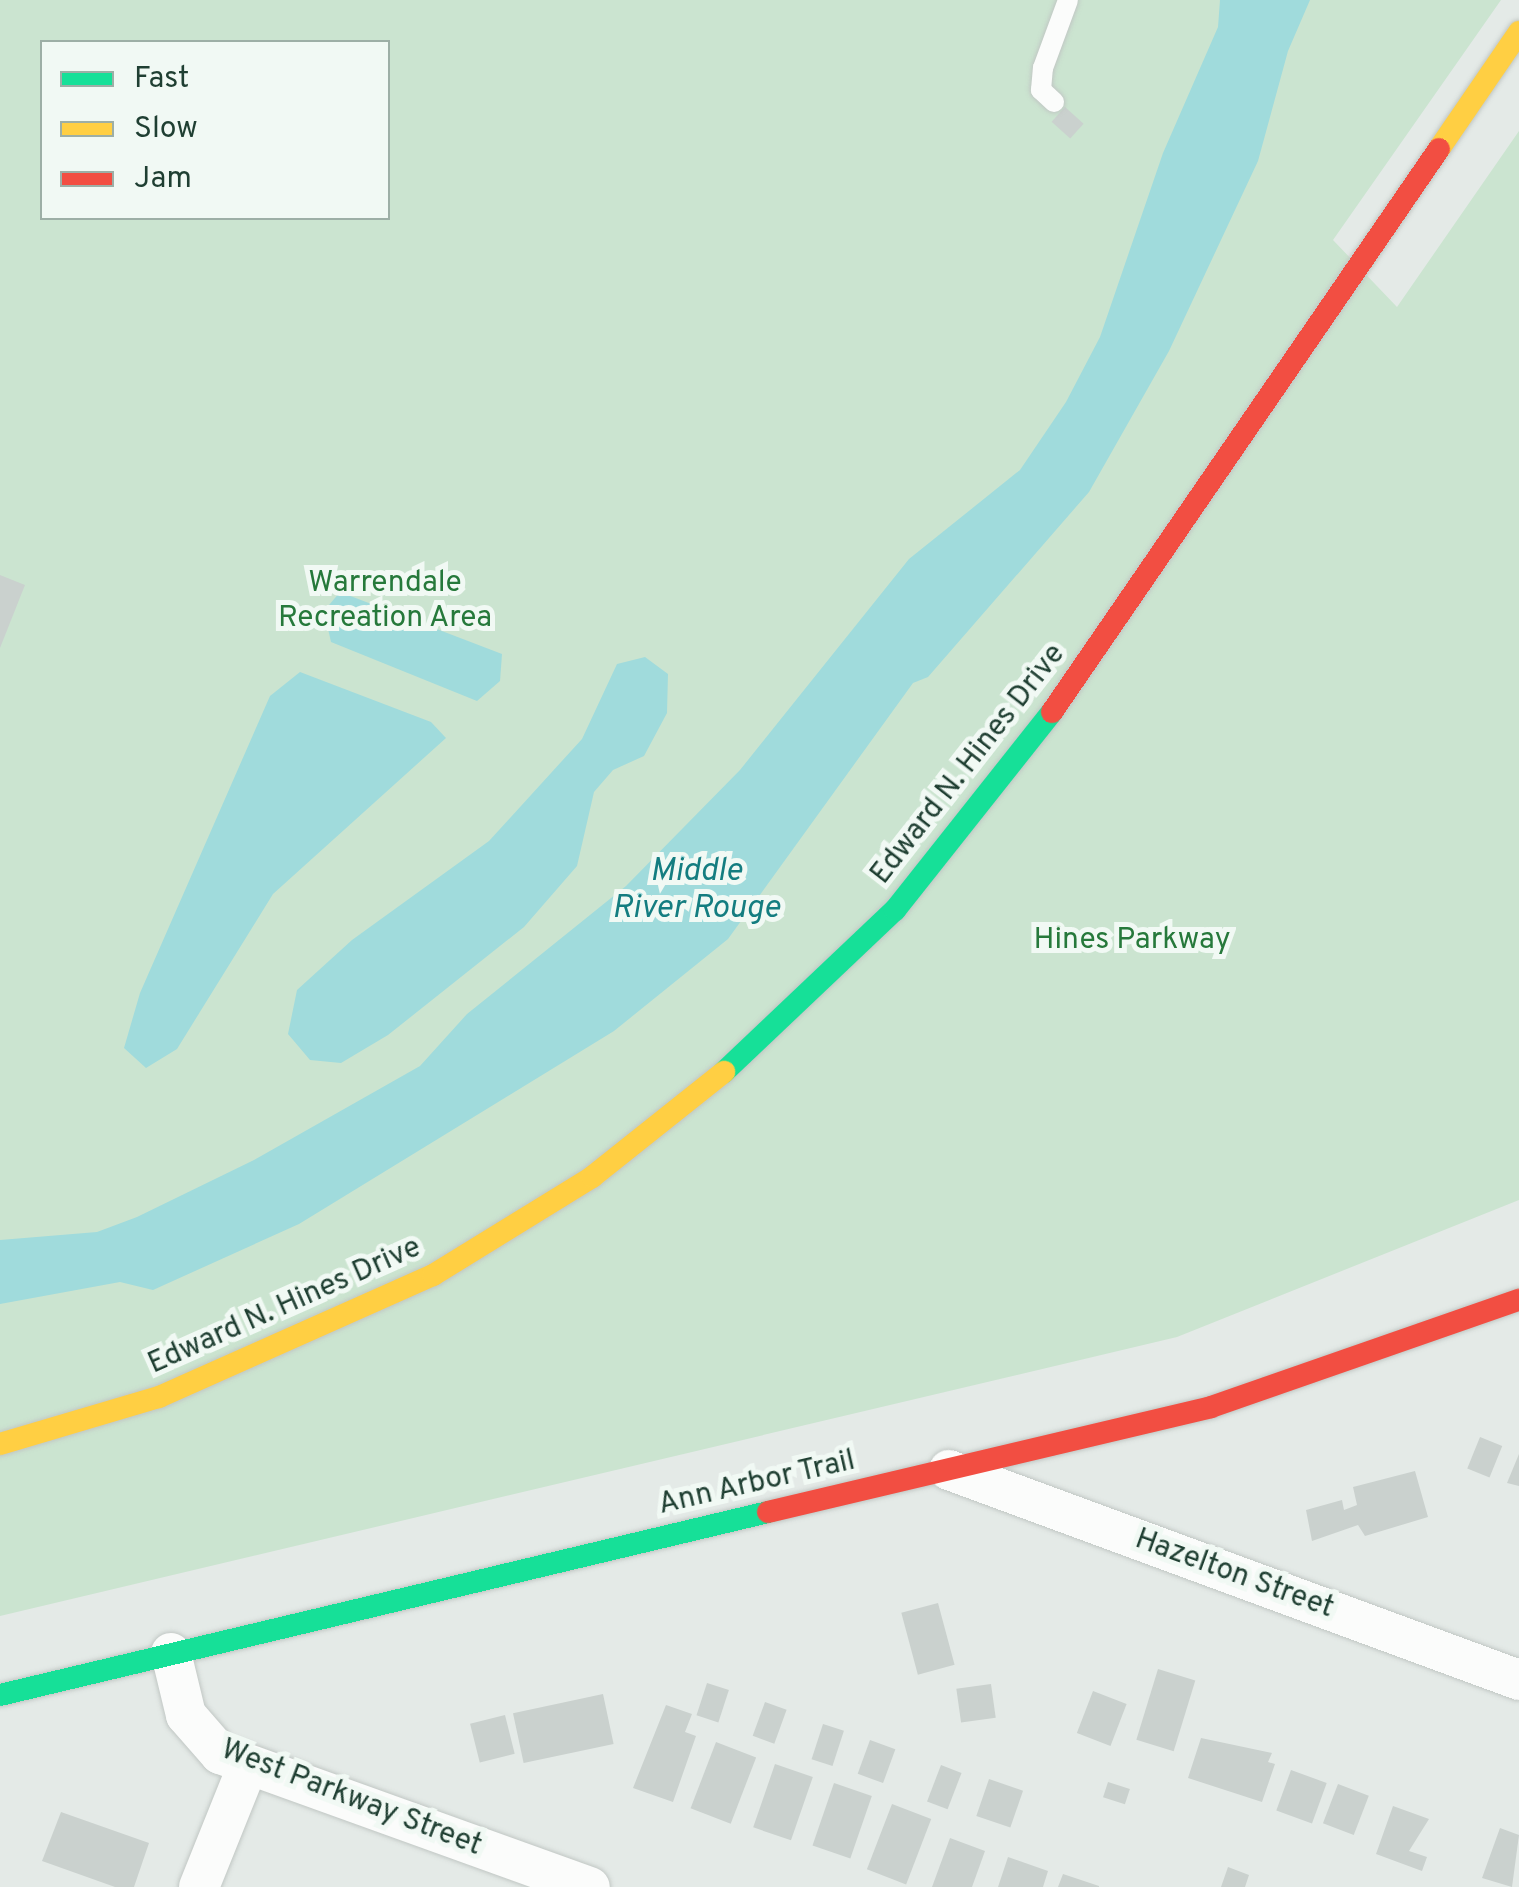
<!DOCTYPE html>
<html>
<head>
<meta charset="utf-8">
<style>
	body { margin:0 }
	#map { position:relative; width:1519px; height:1887px; overflow:hidden; background:#e4eae7; font-family:Overpass,sans-serif }
	div>[style] { position:absolute }
	[style*='--x'] { left:calc(var(--x)*1px); top:calc(var(--y)*1px); width:calc(var(--w)*1px); rotate:calc(var(--a)*1deg) }
	.green>* { inset:0; background:#cbe4d0 }
	.water>* { inset:0; background:#a0dbdc }
	.building>* { inset:0; background:#cad1ce; transform-origin:0 0 }
	.roads { filter:drop-shadow(0 0 2px #c1c7c4) drop-shadow(0 0 2px #c1c7c4) }
	.lane>* { height:20px; margin:-10px; padding:0 10px; transform-origin:10px; border-radius:10px; background:#fbfcfb }
	.street>* { height:40px; margin:-20px; padding:0 20px; transform-origin:20px; border-radius:20px; background:#fbfcfb }
	.fast>* { height:22px; margin:-11px; padding:0 11px; transform-origin:11px; border-radius:11px; background:#16e098 }
	.slow>* { height:22px; margin:-11px; padding:0 11px; transform-origin:11px; border-radius:11px; background:#ffcf43 }
	.jam>* { height:22px; margin:-11px; padding:0 11px; transform-origin:11px; border-radius:11px; background:#f24e42 }
	span { translate:-50% -50%; white-space:nowrap; text-align:center; line-height:1.15; -webkit-text-stroke:10px #f1f9f4; paint-order:stroke }
	.park-label { font-size:30px; color:#26793b }
	.street-label { font-size:30px; color:#1f3f32 }
	.water-label { font-size:32px; color:#147d80; font-style:italic }
	.legend { position:absolute; left:40px; top:40px; width:350px; height:180px; box-sizing:border-box; background:#f1f9f4; border:2px solid #9dafa6; margin:0; padding:12px 18px; list-style:none; font-size:30px; color:#1f3f32 }
	.legend li { display:flex; align-items:center; gap:20px; height:50px }
	.legend b { width:50px; border:2px solid #9dafa6 }
</style>
</head>
<body>
<div id="map">
	<div class="green">
		<i style="clip-path:polygon(evenodd,0 0,1501px 0,1333px 240px,1397px 307px,1519px 131px,1519px 1200px,1177px 1337px,0 1616px,0 0,42px 42px,388px 42px,388px 218px,42px 218px,42px 42px)"></i>
	</div>
	<div class="water">
		<i style="clip-path:polygon(1220px 0,1310px 0,1288px 51px,1258px 161px,1169px 351px,1089px 492px,928px 677px,913px 683px,728px 939px,614px 1031px,299px 1224px,153px 1290px,120px 1282px,0 1304px,0 1240px,97px 1232px,137px 1217px,254px 1160px,420px 1066px,467px 1014px,626px 886px,740px 770px,909px 559px,1020px 470px,1066px 402px,1100px 337px,1163px 153px,1218px 27px)"></i>
		<i style="clip-path:polygon(340px 592px,502px 654px,500px 681px,477px 701px,331px 642px,324px 611px)"></i>
		<i style="clip-path:polygon(645px 657px,668px 674px,667px 713px,644px 756px,613px 770px,594px 792px,577px 866px,524px 927px,388px 1035px,341px 1063px,310px 1060px,288px 1034px,297px 990px,352px 940px,489px 841px,582px 739px,617px 664px)"></i>
		<i style="clip-path:polygon(300px 672px,431px 722px,446px 738px,273px 894px,177px 1049px,146px 1068px,124px 1048px,140px 993px,270px 696px)"></i>
	</div>
	<div class="building">
		<i style="left:1065px;top:107px;width:25px;height:20px;rotate:42deg"></i>
		<i style="clip-path:polygon(0 575px,25px 585px,0 648px)"></i>
		<i style="left:1480px;top:1437px;width:24px;height:34px;rotate:22deg"></i>
		<i style="clip-path:polygon(1519px 1454px,1519px 1486px,1507px 1483px)"></i>
		<i style="clip-path:polygon(1415px 1471px,1428px 1517px,1365px 1536px,1358px 1525px,1312px 1541px,1306px 1510px,1342px 1500px,1344px 1510px,1357px 1505px,1353px 1487px)"></i>
		<i style="left:938px;top:1603px;width:64px;height:38px;rotate:75deg"></i>
		<i style="left:1158px;top:1669px;width:39px;height:74px;rotate:17deg"></i>
		<i style="left:707px;top:1683px;width:23px;height:34px;rotate:18deg"></i>
		<i style="left:991px;top:1684px;width:34px;height:35px;rotate:82deg"></i>
		<i style="left:1093px;top:1691px;width:36px;height:45px;rotate:21deg"></i>
		<i style="left:603px;top:1694px;width:51px;height:92px;rotate:78deg"></i>
		<i style="left:765px;top:1702px;width:23px;height:36px;rotate:20deg"></i>
		<i style="clip-path:polygon(666px 1705px,692px 1714px,685px 1732px,696px 1736px,673px 1802px,633px 1788px)"></i>
		<i style="left:505px;top:1715px;width:40px;height:36px;rotate:76deg"></i>
		<i style="left:823px;top:1724px;width:22px;height:37px;rotate:18deg"></i>
		<i style="clip-path:polygon(1201px 1738px,1272px 1753px,1268px 1762px,1275px 1764px,1262px 1802px,1188px 1778px)"></i>
		<i style="left:870px;top:1740px;width:27px;height:36px;rotate:20deg"></i>
		<i style="left:716px;top:1742px;width:43px;height:71px;rotate:21deg"></i>
		<i style="left:775px;top:1764px;width:40px;height:67px;rotate:19deg"></i>
		<i style="left:941px;top:1765px;width:22px;height:39px;rotate:21deg"></i>
		<i style="left:1291px;top:1770px;width:38px;height:43px;rotate:20deg"></i>
		<i style="left:989px;top:1779px;width:36px;height:39px;rotate:19deg"></i>
		<i style="left:1108px;top:1782px;width:23px;height:16px;rotate:18deg"></i>
		<i style="left:834px;top:1783px;width:40px;height:66px;rotate:19deg"></i>
		<i style="left:1338px;top:1784px;width:33px;height:42px;rotate:21deg"></i>
		<i style="left:892px;top:1804px;width:42px;height:70px;rotate:21deg"></i>
		<i style="clip-path:polygon(1393px 1806px,1429px 1819px,1409px 1851px,1427px 1857px,1422px 1871px,1376px 1854px)"></i>
		<i style="clip-path:polygon(61px 1812px,149px 1843px,134px 1887px,115px 1887px,42px 1861px)"></i>
		<i style="clip-path:polygon(1500px 1828px,1519px 1835px,1512px 1887px,1482px 1878px)"></i>
		<i style="clip-path:polygon(950px 1838px,985px 1851px,972px 1887px,932px 1887px)"></i>
		<i style="clip-path:polygon(1008px 1857px,1048px 1871px,1043px 1887px,998px 1887px)"></i>
		<i style="clip-path:polygon(1228px 1867px,1249px 1875px,1245px 1887px,1221px 1887px)"></i>
		<i style="clip-path:polygon(1063px 1874px,1099px 1886px,1099px 1887px,1058px 1887px)"></i>
	</div>
	<div class="roads">
		<div class="lane">
			<i style="--x:1054;--y:102;--w:18;--a:-137"></i>
			<i style="--x:1041;--y:90;--w:22;--a:-85"></i>
			<i style="--x:1043;--y:68;--w:72;--a:-69.8"></i>
		</div>
		<div class="street">
			<i style="--x:949;--y:1470;--w:607;--a:20.22"></i>
			<i style="--x:171;--y:1653;--w:64;--a:76.4"></i>
			<i style="--x:186;--y:1715;--w:52;--a:48.9"></i>
			<i style="--x:220;--y:1754;--w:393;--a:19.8"></i>
			<i style="--x:199;--y:1887;--w:131;--a:-68.1"></i>
		</div>
		<div class="fast">
			<i style="--x:724;--y:1072;--w:236;--a:-43.5"></i>
			<i style="--x:895;--y:910;--w:253;--a:-51.6"></i>
			<i style="--x:0;--y:1695;--w:790;--a:-13.4"></i>
		</div>
		<div class="slow">
			<i style="--x:1439;--y:149;--w:142;--a:-55.6"></i>
			<i style="--x:0;--y:1444;--w:166;--a:-16.5"></i>
			<i style="--x:159;--y:1397;--w:300;--a:-24"></i>
			<i style="--x:433;--y:1275;--w:187;--a:-31.6"></i>
			<i style="--x:592;--y:1177;--w:169;--a:-38.5"></i>
		</div>
		<div class="jam">
			<i style="--x:1052;--y:712;--w:683;--a:-55.5"></i>
			<i style="--x:768;--y:1512;--w:455;--a:-13.3"></i>
			<i style="--x:1211;--y:1407;--w:326;--a:-19.2"></i>
		</div>
	</div>
	<div class="park-label">
		<span style="left:385px;top:601px">Warrendale<br>Recreation Area</span>
		<span style="left:1132px;top:941px">Hines Parkway</span>
	</div>
	<div class="street-label">
		<span style="left:969px;top:765px;rotate:-52deg">Edward N. Hines Drive</span>
		<span style="left:285px;top:1307px;rotate:-24deg">Edward N. Hines Drive</span>
		<span style="left:757px;top:1484px;rotate:-13deg">Ann Arbor Trail</span>
		<span style="left:1234px;top:1575px;rotate:20deg">Hazelton Street</span>
		<span style="left:351px;top:1799px;rotate:21deg">West Parkway Street</span>
	</div>
	<div class="water-label">
		<span style="left:696px;top:891px">Middle<br>River Rouge</span>
	</div>
	<ul class="legend">
	<li><b style="height:12px;background:#16e098"></b>Fast</li>
	<li><b style="height:12px;background:#ffcf43"></b>Slow</li>
	<li><b style="height:12px;background:#f24e42"></b>Jam</li>
	</ul>
</div>
</body>
</html>
